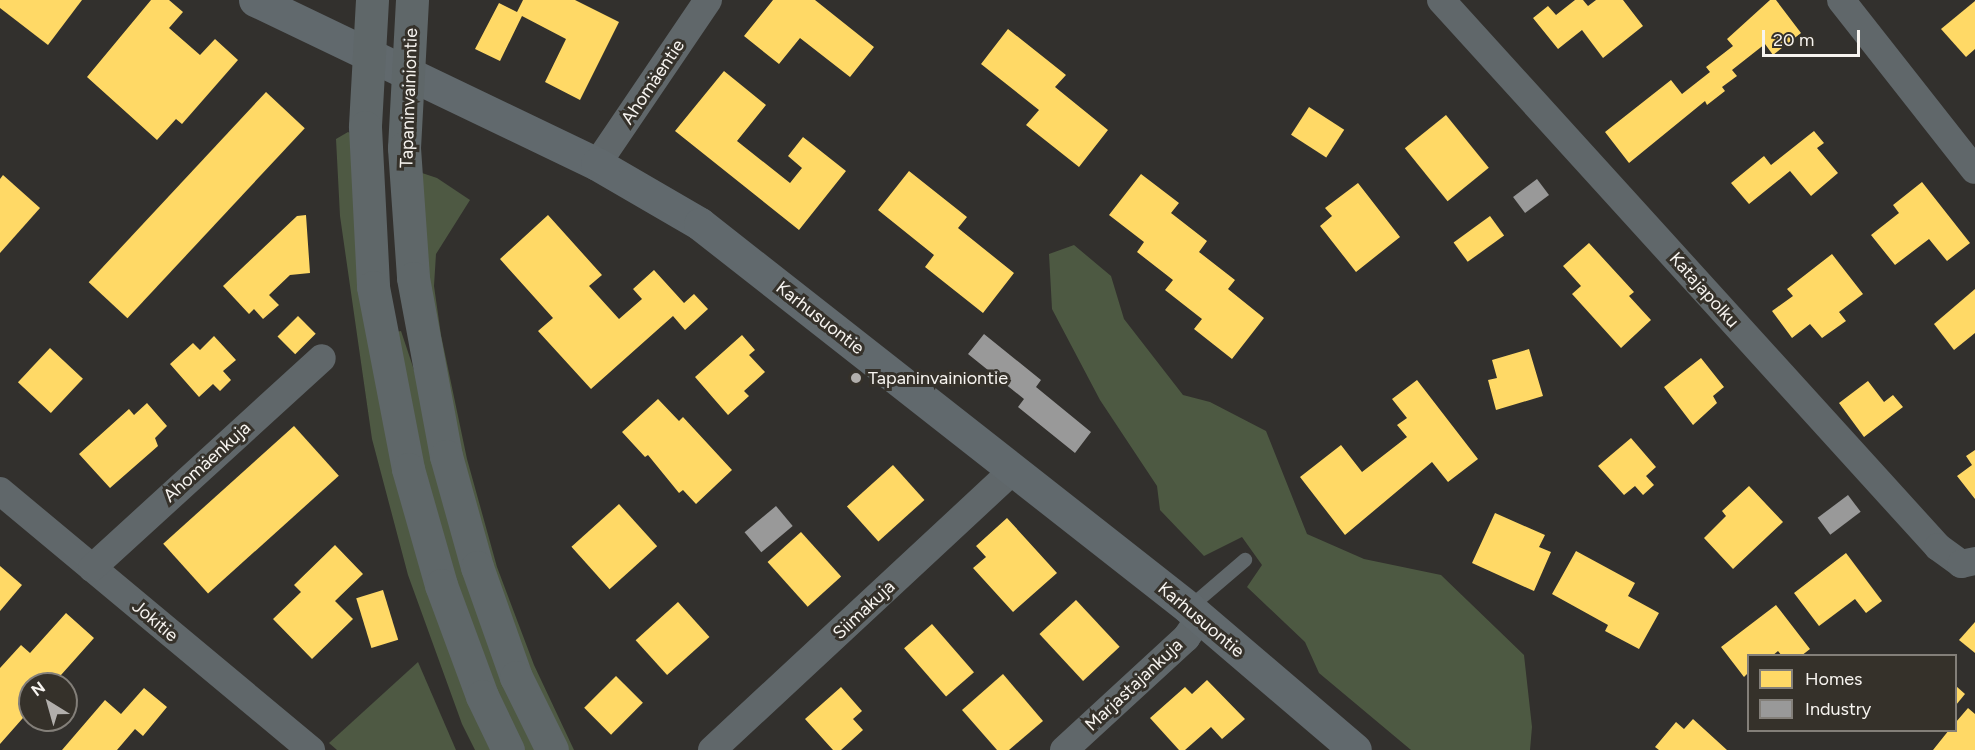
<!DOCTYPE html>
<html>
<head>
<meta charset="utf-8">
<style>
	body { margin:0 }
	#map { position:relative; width:1975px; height:750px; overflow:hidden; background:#32302d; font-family:Figtree,sans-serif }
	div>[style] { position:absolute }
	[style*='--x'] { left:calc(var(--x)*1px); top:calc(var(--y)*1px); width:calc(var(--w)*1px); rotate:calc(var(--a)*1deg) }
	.green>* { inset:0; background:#4e5943 }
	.forest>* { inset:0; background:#4d5942 }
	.homes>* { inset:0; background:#ffd966; transform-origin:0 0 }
	.industry>* { inset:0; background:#999; transform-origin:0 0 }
	.lane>* { height:14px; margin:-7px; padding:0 7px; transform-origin:7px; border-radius:7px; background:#60676a }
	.street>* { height:28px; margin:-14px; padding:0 14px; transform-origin:14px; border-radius:14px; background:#60676a }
	.secondary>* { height:33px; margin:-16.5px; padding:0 16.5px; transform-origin:16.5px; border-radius:16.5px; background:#61696d }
	.primary>* { height:33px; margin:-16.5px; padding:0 16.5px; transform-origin:16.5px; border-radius:16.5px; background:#5f6769 }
	.dots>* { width:16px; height:16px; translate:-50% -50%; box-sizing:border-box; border:3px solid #35312a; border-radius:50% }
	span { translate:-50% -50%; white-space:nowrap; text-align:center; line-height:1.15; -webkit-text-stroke:6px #35312a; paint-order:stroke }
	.street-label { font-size:18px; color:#f7f4f0 }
	.poi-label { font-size:18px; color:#f7f4f0 }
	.left { translate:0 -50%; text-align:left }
	.legend { position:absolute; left:1747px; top:654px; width:210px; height:78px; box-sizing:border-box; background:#35312a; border:2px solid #837f79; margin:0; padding:8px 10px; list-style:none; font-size:18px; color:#f7f4f0 }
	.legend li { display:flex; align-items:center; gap:12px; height:30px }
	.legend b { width:30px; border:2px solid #837f79 }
	.north { position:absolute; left:18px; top:672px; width:60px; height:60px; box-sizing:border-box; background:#35312a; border:2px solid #837f79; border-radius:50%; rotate:323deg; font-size:16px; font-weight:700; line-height:24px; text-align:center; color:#f7f4f0 }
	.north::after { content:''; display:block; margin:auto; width:21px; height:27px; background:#b2afac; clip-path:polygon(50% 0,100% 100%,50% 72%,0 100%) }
	.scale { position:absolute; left:1762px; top:30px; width:98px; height:27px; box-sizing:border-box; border:3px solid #f7f4f0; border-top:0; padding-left:8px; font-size:18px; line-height:21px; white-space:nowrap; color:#f7f4f0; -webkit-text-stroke:4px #35312a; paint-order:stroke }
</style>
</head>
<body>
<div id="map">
	<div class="green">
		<i style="clip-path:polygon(348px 132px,352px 134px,356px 197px,493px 750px,475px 750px,462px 724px,408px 575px,372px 439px,340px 216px,336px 139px)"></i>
		<i style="clip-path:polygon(416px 171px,437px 178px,470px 200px,436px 254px,434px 286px,441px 335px,467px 459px,497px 567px,534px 665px,574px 750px,562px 750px,488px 568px,440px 382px)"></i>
		<i style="clip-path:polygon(401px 331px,413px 367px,538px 750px,517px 750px,452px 584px,391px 333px)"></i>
		<i style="clip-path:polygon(418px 662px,456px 750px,337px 750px,329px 743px)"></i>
	</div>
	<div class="forest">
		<i style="clip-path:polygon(1074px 245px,1111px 276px,1124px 319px,1183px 395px,1210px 402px,1266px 431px,1307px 534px,1364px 559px,1441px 575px,1524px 655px,1532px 727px,1530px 750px,1411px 750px,1319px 673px,1305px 642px,1247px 587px,1262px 565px,1242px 537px,1204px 556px,1160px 510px,1157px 486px,1100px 400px,1052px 309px,1049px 254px)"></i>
	</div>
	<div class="homes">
		<i style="clip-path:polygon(0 0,82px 0,48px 45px,0 8px)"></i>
		<i style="clip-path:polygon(151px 0,169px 0,183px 12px,169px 28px,200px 55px,215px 39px,238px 60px,182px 124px,176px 119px,157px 140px,87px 77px)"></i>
		<i style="clip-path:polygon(523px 0,575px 0,619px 22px,580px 100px,545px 82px,566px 39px,522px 16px,500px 61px,475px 49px,499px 3px,517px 12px)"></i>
		<i style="clip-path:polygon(773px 0,815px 0,874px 47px,850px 77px,800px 38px,779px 64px,744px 36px)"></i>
		<i style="clip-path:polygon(1575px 0,1583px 0,1588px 6px,1596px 0,1623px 0,1643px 26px,1603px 58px,1582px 30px,1558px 49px,1533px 18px,1548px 6px,1556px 15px)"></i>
		<i style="clip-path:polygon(1770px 0,1776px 0,1801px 33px,1773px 55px,1765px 44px,1732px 70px,1737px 76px,1722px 87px,1725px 91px,1707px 105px,1705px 101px,1629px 163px,1605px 132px,1671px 80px,1682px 94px,1710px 72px,1706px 67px,1733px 46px,1727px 39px)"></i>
		<i style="clip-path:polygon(1975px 1px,1975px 49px,1966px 57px,1941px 29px)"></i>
		<i style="clip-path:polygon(1008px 29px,1066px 75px,1055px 87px,1108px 130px,1079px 167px,1026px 125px,1039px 110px,981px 64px)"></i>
		<i style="clip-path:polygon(724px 71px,766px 105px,737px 141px,790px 183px,802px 168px,788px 156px,803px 137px,846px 171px,799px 230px,675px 131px)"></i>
		<i style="left:266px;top:92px;width:53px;height:260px;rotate:43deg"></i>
		<i style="left:1309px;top:107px;width:42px;height:33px;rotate:33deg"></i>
		<i style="left:1446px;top:115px;width:68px;height:53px;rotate:51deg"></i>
		<i style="clip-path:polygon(1814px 131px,1824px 143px,1817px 148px,1838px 173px,1811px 196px,1790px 171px,1749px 204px,1731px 183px,1764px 156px,1771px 165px)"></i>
		<i style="clip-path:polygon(909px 171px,967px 217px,958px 228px,1014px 273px,983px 313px,925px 267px,934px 255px,878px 210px)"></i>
		<i style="clip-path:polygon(1141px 174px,1179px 203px,1171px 213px,1207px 241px,1199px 252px,1235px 280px,1228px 289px,1264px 318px,1232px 359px,1194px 329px,1202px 319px,1165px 290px,1173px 280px,1137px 252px,1144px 242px,1109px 215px)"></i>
		<i style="clip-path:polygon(3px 175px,40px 208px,0 253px,0 179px)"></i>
		<i style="clip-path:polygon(1922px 182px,1970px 243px,1947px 261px,1929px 239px,1895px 265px,1871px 235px,1899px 213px,1893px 205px)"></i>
		<i style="clip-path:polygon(1358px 183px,1400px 237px,1356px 272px,1320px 226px,1332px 216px,1325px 208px)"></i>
		<i style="clip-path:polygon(306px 215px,310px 273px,290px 275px,269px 295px,279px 305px,263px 319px,254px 309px,249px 314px,223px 286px,297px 216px)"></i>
		<i style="clip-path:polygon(548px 215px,602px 275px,589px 286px,619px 319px,642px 299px,633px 289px,654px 270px,684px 303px,694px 294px,708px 309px,685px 330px,673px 316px,591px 389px,538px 331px,553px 318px,500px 259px)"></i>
		<i style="left:1490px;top:216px;width:24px;height:45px;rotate:54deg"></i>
		<i style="clip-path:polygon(1589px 243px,1634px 292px,1629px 296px,1651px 320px,1621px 348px,1572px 294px,1581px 286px,1563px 266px)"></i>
		<i style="clip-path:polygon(1832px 254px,1863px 294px,1839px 312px,1846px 321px,1822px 338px,1810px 324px,1792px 338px,1772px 311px,1793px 296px,1787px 289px)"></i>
		<i style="clip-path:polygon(1975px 289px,1975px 333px,1954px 350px,1934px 324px)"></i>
		<i style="left:298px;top:316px;width:25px;height:29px;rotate:45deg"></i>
		<i style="clip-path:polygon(742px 335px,755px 350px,749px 355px,765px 372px,744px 391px,749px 396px,728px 415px,695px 377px)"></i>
		<i style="clip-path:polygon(214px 336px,236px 360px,223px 371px,231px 380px,220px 391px,213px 384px,199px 397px,170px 364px,193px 343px,200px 350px)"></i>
		<i style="left:50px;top:348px;width:45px;height:47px;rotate:43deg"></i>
		<i style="clip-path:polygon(1529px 349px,1543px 396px,1496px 410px,1488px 380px,1497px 378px,1492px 360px)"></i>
		<i style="clip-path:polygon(1701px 358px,1724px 387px,1713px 396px,1717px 403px,1693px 425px,1664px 387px)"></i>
		<i style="clip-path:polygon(1417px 380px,1478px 459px,1448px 482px,1432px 462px,1345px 535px,1300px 477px,1341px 445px,1362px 472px,1407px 437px,1397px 425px,1407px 418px,1392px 399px)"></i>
		<i style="clip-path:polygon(1868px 381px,1884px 402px,1893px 395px,1903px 407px,1864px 437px,1839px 403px)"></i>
		<i style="clip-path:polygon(658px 399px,679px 421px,683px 417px,732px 470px,696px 504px,683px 490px,679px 493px,648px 455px,645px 457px,622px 432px)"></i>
		<i style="clip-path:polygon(147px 403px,167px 426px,155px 438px,158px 446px,110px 488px,79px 454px,129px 409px,134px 415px)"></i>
		<i style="left:294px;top:426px;width:67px;height:176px;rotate:48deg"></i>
		<i style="clip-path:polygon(1631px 438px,1656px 467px,1646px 476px,1654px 485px,1643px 495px,1635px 486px,1624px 495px,1598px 466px)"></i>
		<i style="clip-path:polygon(1975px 450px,1975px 499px,1957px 476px,1972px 465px,1966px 456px)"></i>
		<i style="left:893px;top:465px;width:47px;height:62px;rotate:48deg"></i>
		<i style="clip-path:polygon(1749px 486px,1783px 522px,1733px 569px,1704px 538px,1726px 516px,1722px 511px)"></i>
		<i style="left:619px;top:504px;width:57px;height:64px;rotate:48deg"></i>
		<i style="clip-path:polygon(1495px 513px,1545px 535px,1539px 547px,1551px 552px,1534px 591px,1472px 563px)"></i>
		<i style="clip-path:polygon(1007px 518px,1057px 573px,1013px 612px,973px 568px,986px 557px,976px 546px)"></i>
		<i style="left:801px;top:532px;width:60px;height:45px;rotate:48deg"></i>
		<i style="clip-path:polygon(335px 545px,363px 574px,335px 601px,353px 619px,312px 659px,273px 619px,301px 592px,294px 585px)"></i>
		<i style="clip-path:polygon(1576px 551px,1635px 583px,1628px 596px,1659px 613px,1639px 649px,1605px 631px,1608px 625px,1552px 594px)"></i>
		<i style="clip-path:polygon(1846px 553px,1882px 601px,1866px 613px,1855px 599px,1819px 626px,1794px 593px)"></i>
		<i style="clip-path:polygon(0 566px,22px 585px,0 611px)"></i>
		<i style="left:383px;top:590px;width:52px;height:28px;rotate:73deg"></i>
		<i style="left:1076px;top:600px;width:64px;height:50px;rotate:47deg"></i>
		<i style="left:678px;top:602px;width:47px;height:57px;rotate:48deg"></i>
		<i style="clip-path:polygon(1776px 605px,1810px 649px,1801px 656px,1782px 656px,1778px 651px,1772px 656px,1748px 656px,1748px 673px,1744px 677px,1721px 647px)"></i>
		<i style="clip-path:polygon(66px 613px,94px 638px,53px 684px,30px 684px,30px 710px,0 744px,0 668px,21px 645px,30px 653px)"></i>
		<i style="clip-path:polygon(1975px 622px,1975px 653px,1959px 640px)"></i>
		<i style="left:932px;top:624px;width:64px;height:37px;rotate:49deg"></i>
		<i style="clip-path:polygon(1003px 674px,1043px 721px,1009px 750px,997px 750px,962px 710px)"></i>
		<i style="left:616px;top:676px;width:38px;height:45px;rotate:45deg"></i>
		<i style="clip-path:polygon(1207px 680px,1245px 719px,1222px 739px,1211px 727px,1185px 750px,1179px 750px,1150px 718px,1185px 687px,1192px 694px)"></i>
		<i style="clip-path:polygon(1956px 686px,1965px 694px,1956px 705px)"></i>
		<i style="clip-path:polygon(841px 687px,862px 711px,853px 719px,863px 730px,841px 750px,833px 750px,805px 719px)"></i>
		<i style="clip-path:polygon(144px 688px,167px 707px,143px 736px,135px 729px,117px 750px,62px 750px,105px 700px,121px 714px)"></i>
		<i style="clip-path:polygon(1968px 708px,1975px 714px,1975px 750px,1933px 750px,1949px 730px,1956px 730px,1956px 722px)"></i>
		<i style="clip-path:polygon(1693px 719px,1727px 750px,1659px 750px,1655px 747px,1676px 722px,1684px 729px)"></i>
	</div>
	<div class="industry">
		<i style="left:1537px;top:179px;width:20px;height:30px;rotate:53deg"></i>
		<i style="clip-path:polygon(984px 334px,1041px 380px,1036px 387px,1091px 432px,1075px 453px,1018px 407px,1024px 399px,968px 354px)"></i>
		<i style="left:1848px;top:495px;width:21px;height:38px;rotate:53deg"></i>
		<i style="left:776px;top:506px;width:26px;height:41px;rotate:50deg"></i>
	</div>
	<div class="lane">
		<i style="--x:1189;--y:608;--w:74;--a:-40.6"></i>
	</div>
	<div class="street">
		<i style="--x:1441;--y:0;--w:739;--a:47.74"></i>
		<i style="--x:1938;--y:547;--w:29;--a:36"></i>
		<i style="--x:1961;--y:564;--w:14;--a:-12"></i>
		<i style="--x:1841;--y:0;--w:216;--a:51.8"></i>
		<i style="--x:597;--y:164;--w:198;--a:-55.9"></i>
		<i style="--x:0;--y:491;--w:405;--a:39.8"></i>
		<i style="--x:92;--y:568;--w:311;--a:-42.4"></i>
		<i style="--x:712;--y:750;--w:413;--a:-42.9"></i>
		<i style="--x:1064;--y:750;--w:166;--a:-42.6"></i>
		<i style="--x:1186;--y:638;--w:25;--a:-56"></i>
	</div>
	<div class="secondary">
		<i style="--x:255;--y:0;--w:379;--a:25.6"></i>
		<i style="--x:597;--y:164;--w:119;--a:30.2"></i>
		<i style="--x:700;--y:224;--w:622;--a:38.14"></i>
		<i style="--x:1189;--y:608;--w:218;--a:40.5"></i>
	</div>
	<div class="primary">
		<i style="--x:372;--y:0;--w:127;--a:93.2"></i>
		<i style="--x:365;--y:127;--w:160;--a:87.1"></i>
		<i style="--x:373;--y:287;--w:185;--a:79.1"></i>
		<i style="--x:408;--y:469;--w:121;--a:74.1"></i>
		<i style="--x:441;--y:585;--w:118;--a:69.7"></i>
		<i style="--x:482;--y:696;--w:60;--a:64.3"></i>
		<i style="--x:412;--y:0;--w:148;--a:93.1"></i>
		<i style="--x:404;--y:148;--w:130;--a:86"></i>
		<i style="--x:413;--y:278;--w:181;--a:79.5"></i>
		<i style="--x:446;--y:456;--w:115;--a:74.4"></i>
		<i style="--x:477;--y:567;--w:117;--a:70.5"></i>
		<i style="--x:516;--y:677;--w:81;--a:63.7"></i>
	</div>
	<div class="dots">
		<i style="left:856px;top:378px;background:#b2afac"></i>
	</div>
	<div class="street-label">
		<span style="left:653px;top:82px;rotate:-56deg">Ahomäentie</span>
		<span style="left:409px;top:98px;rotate:-88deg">Tapaninvainiontie</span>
		<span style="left:1704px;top:290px;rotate:48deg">Katajapolku</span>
		<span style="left:820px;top:318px;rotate:38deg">Karhusuontie</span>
		<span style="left:207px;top:462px;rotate:-42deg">Ahomäenkuja</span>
		<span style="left:864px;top:610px;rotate:-43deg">Siimakuja</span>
		<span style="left:1201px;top:620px;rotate:40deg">Karhusuontie</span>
		<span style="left:155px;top:621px;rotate:40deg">Jokitie</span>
		<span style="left:1134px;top:685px;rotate:-43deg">Marjastajankuja</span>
	</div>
	<div class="poi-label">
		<span class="left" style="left:868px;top:378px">Tapaninvainiontie</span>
	</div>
	<ul class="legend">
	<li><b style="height:16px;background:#ffd966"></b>Homes</li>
	<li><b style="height:16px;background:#999"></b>Industry</li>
	</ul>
	<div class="north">N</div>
	<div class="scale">20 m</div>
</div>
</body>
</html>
